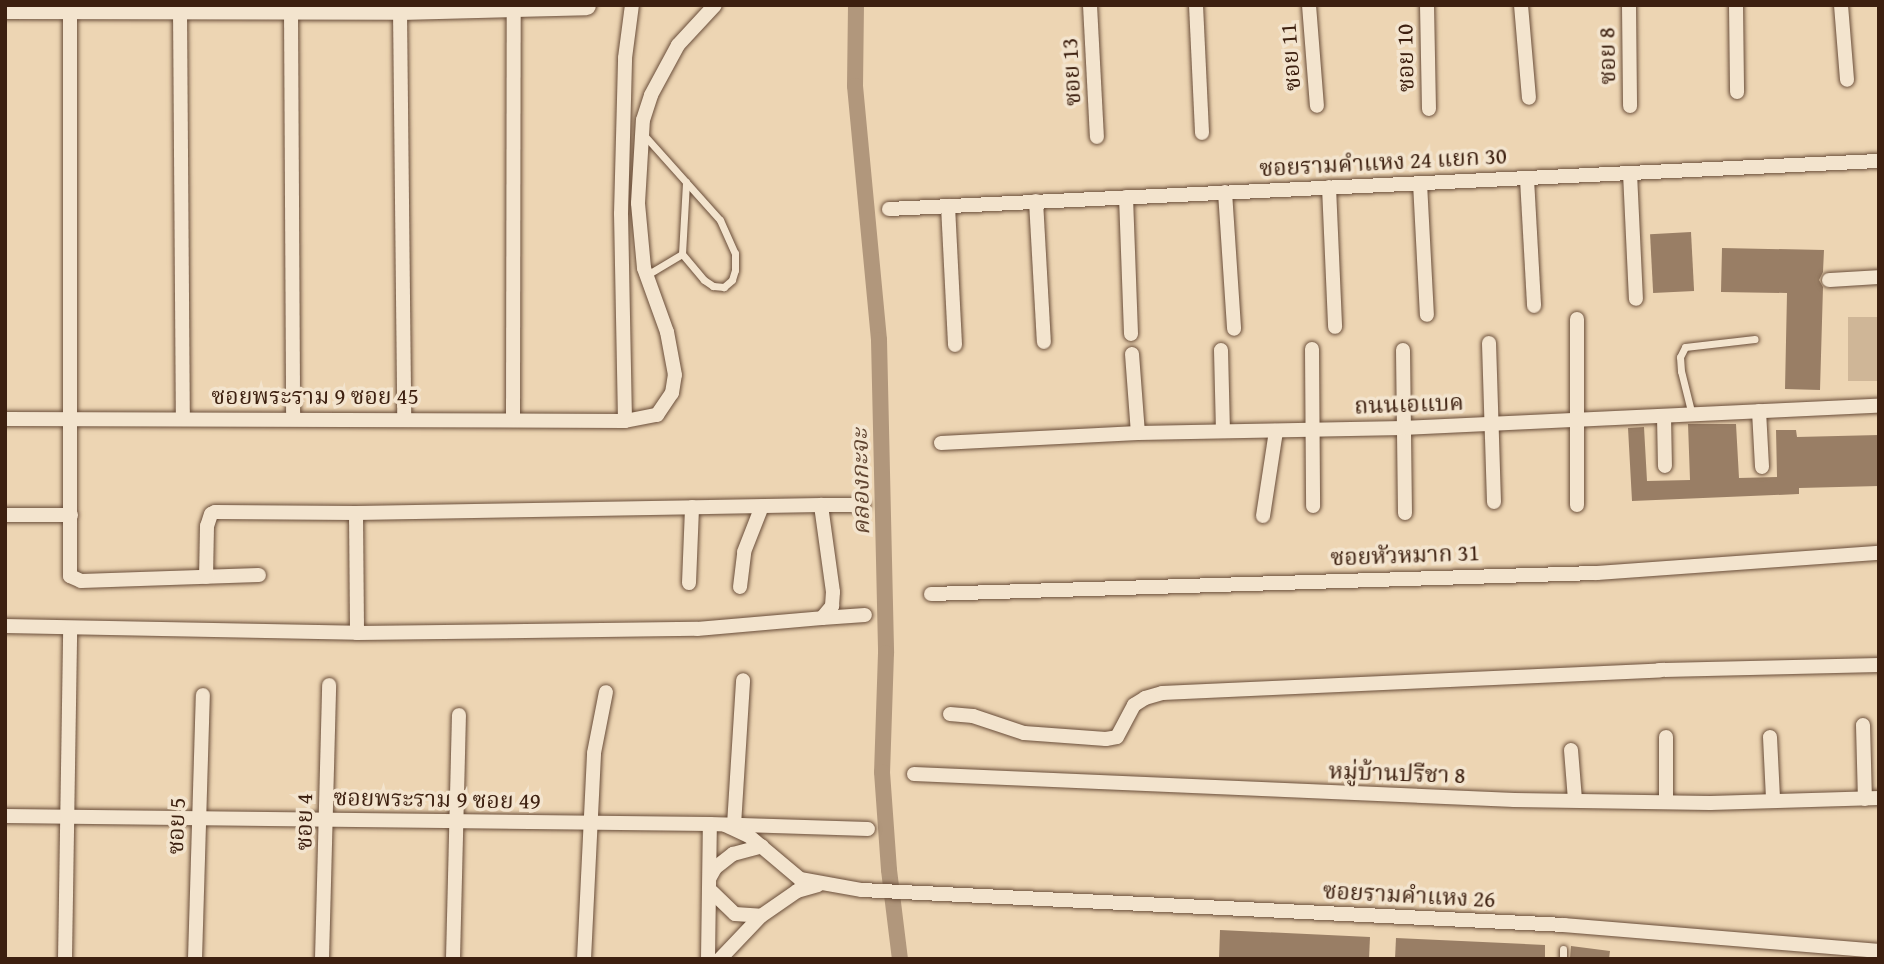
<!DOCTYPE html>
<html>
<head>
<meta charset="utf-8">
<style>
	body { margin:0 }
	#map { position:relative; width:1884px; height:964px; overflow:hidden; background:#edd5b3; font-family:"Gentium Book Plus","Noto Serif Thai",serif }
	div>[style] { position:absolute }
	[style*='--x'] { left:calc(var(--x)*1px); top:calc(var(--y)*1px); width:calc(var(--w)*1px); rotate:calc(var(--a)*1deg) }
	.green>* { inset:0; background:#cfb697; transform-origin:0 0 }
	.canal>* { height:16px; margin:-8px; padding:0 8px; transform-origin:8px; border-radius:8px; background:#b1977c }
	.building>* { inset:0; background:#997e65; transform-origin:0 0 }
	.roads { filter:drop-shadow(0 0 2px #694d39) drop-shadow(0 0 2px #694d39) }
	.lane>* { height:7px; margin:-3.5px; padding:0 3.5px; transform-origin:3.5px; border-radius:3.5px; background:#f3e4ce }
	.street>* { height:14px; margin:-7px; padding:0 7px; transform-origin:7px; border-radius:7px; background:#f3e4ce }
	.secondary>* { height:19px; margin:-9.5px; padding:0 9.5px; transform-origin:9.5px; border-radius:9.5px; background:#f3e4ce }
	span { translate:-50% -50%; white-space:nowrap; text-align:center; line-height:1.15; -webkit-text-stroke:7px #f3e4ce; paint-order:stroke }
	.street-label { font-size:23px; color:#3d2010 }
	.water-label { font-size:24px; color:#604430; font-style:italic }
	.frame { position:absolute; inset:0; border:7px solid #3d2010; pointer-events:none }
</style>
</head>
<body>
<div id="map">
	<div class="green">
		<i style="left:1848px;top:317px;width:31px;height:64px"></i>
	</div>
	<div class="canal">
		<i style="--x:856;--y:5;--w:81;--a:90.7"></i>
		<i style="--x:855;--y:86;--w:255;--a:84.6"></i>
		<i style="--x:879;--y:340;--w:313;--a:88.7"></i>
		<i style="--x:886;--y:653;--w:119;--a:91.9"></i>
		<i style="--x:882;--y:772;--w:98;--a:85.9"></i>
		<i style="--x:889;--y:870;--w:90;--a:83"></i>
	</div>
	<div class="building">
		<i style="left:1691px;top:232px;width:59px;height:41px;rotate:87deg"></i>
		<i style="clip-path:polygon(1722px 248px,1824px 250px,1823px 272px,1819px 280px,1823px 287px,1820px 390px,1785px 389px,1787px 293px,1721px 292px)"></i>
		<i style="clip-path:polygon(1688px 424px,1736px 424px,1739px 478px,1777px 477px,1776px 430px,1796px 430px,1797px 437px,1879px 435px,1879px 486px,1799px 488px,1799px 494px,1632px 501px,1628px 428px,1644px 427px,1647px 481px,1690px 480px)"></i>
		<i style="clip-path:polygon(1220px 930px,1370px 937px,1369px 959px,1219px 959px)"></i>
		<i style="clip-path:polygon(1396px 938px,1545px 945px,1545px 959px,1395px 959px)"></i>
		<i style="clip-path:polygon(1571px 946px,1610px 951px,1609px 959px,1570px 959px)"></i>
	</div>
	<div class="roads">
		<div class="lane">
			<i style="--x:644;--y:135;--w:114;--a:48.2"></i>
			<i style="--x:720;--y:220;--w:36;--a:66"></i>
			<i style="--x:735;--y:253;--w:17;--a:90"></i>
			<i style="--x:735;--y:270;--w:10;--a:107"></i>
			<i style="--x:732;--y:280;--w:11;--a:139"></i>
			<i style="--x:724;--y:287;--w:11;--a:-175"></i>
			<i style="--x:713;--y:286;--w:11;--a:-146"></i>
			<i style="--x:704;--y:280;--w:34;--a:-130"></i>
			<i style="--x:682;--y:254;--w:41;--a:149"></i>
			<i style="--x:682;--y:254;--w:72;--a:-86.8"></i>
			<i style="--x:1692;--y:415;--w:45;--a:-104"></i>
			<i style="--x:1681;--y:371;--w:14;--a:-94"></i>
			<i style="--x:1680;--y:357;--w:11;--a:-63"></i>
			<i style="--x:1685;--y:347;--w:70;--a:-6.5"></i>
			<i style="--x:1563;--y:959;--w:10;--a:-90"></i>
		</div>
		<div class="street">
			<i style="--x:1090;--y:5;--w:132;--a:87"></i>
			<i style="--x:1196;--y:5;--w:128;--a:87.3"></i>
			<i style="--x:1309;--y:5;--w:101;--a:85.5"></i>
			<i style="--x:1427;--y:5;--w:104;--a:88.9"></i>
			<i style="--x:1521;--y:5;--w:93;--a:85.1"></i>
			<i style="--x:1629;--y:5;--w:101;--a:89.4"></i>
			<i style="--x:1736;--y:5;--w:87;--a:89.3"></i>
			<i style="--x:1841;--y:5;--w:75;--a:85.4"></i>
			<i style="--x:180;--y:9;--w:410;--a:89.6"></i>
			<i style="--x:291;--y:9;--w:409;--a:89.7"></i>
			<i style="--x:70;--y:10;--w:566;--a:90"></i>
			<i style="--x:70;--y:576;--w:12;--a:24"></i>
			<i style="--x:81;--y:581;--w:178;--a:-1.9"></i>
			<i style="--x:400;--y:10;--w:409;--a:89.4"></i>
			<i style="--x:1630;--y:173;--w:126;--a:87.3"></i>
			<i style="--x:1527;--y:179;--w:127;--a:86.8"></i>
			<i style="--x:1420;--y:183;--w:132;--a:87"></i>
			<i style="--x:1329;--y:187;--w:140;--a:87.5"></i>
			<i style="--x:1225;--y:192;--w:137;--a:86.2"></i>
			<i style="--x:1126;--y:197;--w:137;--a:87.9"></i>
			<i style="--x:1036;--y:201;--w:141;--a:86.8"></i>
			<i style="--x:948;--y:206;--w:139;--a:87.1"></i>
			<i style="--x:889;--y:209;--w:991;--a:-2.78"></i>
			<i style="--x:1829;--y:280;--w:50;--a:-3.4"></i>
			<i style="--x:1577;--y:319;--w:186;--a:90"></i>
			<i style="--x:1489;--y:343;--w:159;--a:88.2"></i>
			<i style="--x:1312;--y:349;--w:157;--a:89.6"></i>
			<i style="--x:1221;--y:350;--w:81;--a:88.6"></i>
			<i style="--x:1403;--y:350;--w:163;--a:89.3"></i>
			<i style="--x:1132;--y:354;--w:79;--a:85.7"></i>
			<i style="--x:1759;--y:411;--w:56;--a:86.9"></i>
			<i style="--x:1664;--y:416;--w:50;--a:88.9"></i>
			<i style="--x:5;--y:419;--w:620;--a:0.18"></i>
			<i style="--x:625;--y:421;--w:33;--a:-11"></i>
			<i style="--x:657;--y:415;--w:27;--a:-56"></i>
			<i style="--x:672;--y:393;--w:18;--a:-81"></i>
			<i style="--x:675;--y:375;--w:44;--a:-100.5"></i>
			<i style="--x:667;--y:332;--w:68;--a:-109.8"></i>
			<i style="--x:644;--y:268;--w:65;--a:-95.3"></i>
			<i style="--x:638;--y:203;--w:83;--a:-86.6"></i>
			<i style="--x:643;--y:120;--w:26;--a:-72"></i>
			<i style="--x:651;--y:95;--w:57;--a:-61.6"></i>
			<i style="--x:678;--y:45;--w:54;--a:-47.2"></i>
			<i style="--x:513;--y:419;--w:412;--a:-89.9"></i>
			<i style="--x:625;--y:421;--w:207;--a:-91.1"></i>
			<i style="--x:621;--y:214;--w:156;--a:-88.5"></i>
			<i style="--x:625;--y:58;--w:53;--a:-82.5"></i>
			<i style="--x:941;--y:443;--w:197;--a:-2.9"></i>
			<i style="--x:1138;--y:433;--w:266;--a:-1.1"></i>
			<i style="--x:1404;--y:428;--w:476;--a:-2.7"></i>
			<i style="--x:821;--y:505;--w:42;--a:0"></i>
			<i style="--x:356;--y:513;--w:120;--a:89.5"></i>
			<i style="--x:5;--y:515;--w:66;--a:0"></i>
			<i style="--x:1263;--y:516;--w:86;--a:-81.3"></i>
			<i style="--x:689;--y:583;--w:76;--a:-87.7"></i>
			<i style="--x:740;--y:587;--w:35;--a:-83"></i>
			<i style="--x:744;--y:552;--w:49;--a:-68.6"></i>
			<i style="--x:931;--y:594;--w:666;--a:-1.81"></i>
			<i style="--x:1597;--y:573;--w:283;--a:-4.1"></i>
			<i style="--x:822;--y:618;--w:43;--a:-4"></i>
			<i style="--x:5;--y:626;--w:352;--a:1.1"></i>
			<i style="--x:357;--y:633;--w:340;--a:-0.7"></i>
			<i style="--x:697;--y:629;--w:125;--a:-5"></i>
			<i style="--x:822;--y:618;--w:16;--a:-50"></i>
			<i style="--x:832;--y:606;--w:14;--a:-86"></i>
			<i style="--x:833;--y:592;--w:88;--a:-97.9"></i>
			<i style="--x:821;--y:505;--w:465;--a:179"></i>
			<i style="--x:356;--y:513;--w:141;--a:-179.6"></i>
			<i style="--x:215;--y:512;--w:4;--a:153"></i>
			<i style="--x:211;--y:514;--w:13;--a:108"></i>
			<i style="--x:207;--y:526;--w:51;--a:91.1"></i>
			<i style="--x:950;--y:714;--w:23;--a:5"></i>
			<i style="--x:973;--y:716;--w:54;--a:18.4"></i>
			<i style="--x:1024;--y:733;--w:82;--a:4.2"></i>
			<i style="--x:1106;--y:739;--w:11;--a:-10"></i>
			<i style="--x:1117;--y:737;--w:36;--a:-62"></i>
			<i style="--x:1134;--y:705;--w:13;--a:-32"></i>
			<i style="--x:1145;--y:698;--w:18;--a:-16"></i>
			<i style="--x:1162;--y:693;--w:498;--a:-2.6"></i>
			<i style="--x:1659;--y:670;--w:220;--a:-1.3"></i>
			<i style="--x:1863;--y:725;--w:74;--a:88.5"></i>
			<i style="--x:1770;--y:737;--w:62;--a:87.2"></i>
			<i style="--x:1571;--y:750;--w:50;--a:85.4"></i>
			<i style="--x:914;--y:774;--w:601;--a:2.48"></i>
			<i style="--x:1514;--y:800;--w:196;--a:0.9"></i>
			<i style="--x:1710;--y:803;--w:169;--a:-1.7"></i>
			<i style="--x:1666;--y:801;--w:64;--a:-90"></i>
			<i style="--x:5;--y:816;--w:705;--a:0.65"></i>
			<i style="--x:710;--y:824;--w:158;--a:1.8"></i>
			<i style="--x:725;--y:825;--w:26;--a:25"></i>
			<i style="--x:749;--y:836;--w:67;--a:40.1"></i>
			<i style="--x:800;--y:879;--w:63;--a:10.1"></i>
			<i style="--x:862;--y:890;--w:703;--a:2.85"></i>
			<i style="--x:1564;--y:925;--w:316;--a:4.7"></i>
			<i style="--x:734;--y:825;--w:145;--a:-86.4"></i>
			<i style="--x:710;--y:877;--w:10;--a:-61"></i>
			<i style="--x:715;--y:868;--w:23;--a:-38"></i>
			<i style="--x:733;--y:854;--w:30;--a:-15"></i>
			<i style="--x:709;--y:889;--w:36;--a:44"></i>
			<i style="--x:735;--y:914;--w:26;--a:4"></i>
			<i style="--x:65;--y:959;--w:331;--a:-89.1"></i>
			<i style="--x:195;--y:959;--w:264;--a:-88.3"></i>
			<i style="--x:322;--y:959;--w:274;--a:-88.5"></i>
			<i style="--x:453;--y:959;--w:244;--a:-88.6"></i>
			<i style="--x:584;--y:959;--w:206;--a:-87.2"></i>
			<i style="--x:594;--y:753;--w:62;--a:-78.9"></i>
			<i style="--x:708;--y:959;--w:135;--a:-89.2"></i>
			<i style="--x:720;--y:959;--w:59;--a:-46.4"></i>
			<i style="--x:761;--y:916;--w:44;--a:-34.8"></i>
			<i style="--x:797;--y:891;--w:22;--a:-16"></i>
		</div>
		<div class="secondary">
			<i style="--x:5;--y:9;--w:395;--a:0.1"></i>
			<i style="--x:400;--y:10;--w:186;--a:-1.5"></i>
		</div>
	</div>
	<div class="street-label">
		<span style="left:1607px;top:56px;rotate:-91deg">ซอย 8</span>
		<span style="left:1290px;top:57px;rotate:-94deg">ซอย 11</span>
		<span style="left:1405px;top:58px;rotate:-91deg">ซอย 10</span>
		<span style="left:1071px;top:72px;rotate:-93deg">ซอย 13</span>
		<span style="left:1383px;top:162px;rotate:-3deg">ซอยรามคำแหง 24 แยก 30</span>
		<span style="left:315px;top:396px">ซอยพระราม 9 ซอย 45</span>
		<span style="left:1409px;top:404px;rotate:-2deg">ถนนเอแบค</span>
		<span style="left:1405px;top:555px;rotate:-2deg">ซอยหัวหมาก 31</span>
		<span style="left:1397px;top:773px;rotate:2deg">หมู่บ้านปรีชา 8</span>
		<span style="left:437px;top:799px;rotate:1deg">ซอยพระราม 9 ซอย 49</span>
		<span style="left:304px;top:822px;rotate:-89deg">ซอย 4</span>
		<span style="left:176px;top:826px;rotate:-88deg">ซอย 5</span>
		<span style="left:1409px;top:895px;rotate:3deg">ซอยรามคำแหง 26</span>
	</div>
	<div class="water-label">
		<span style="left:860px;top:482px;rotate:-91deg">คลองกะจะ</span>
	</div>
	<div class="frame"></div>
</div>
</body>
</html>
